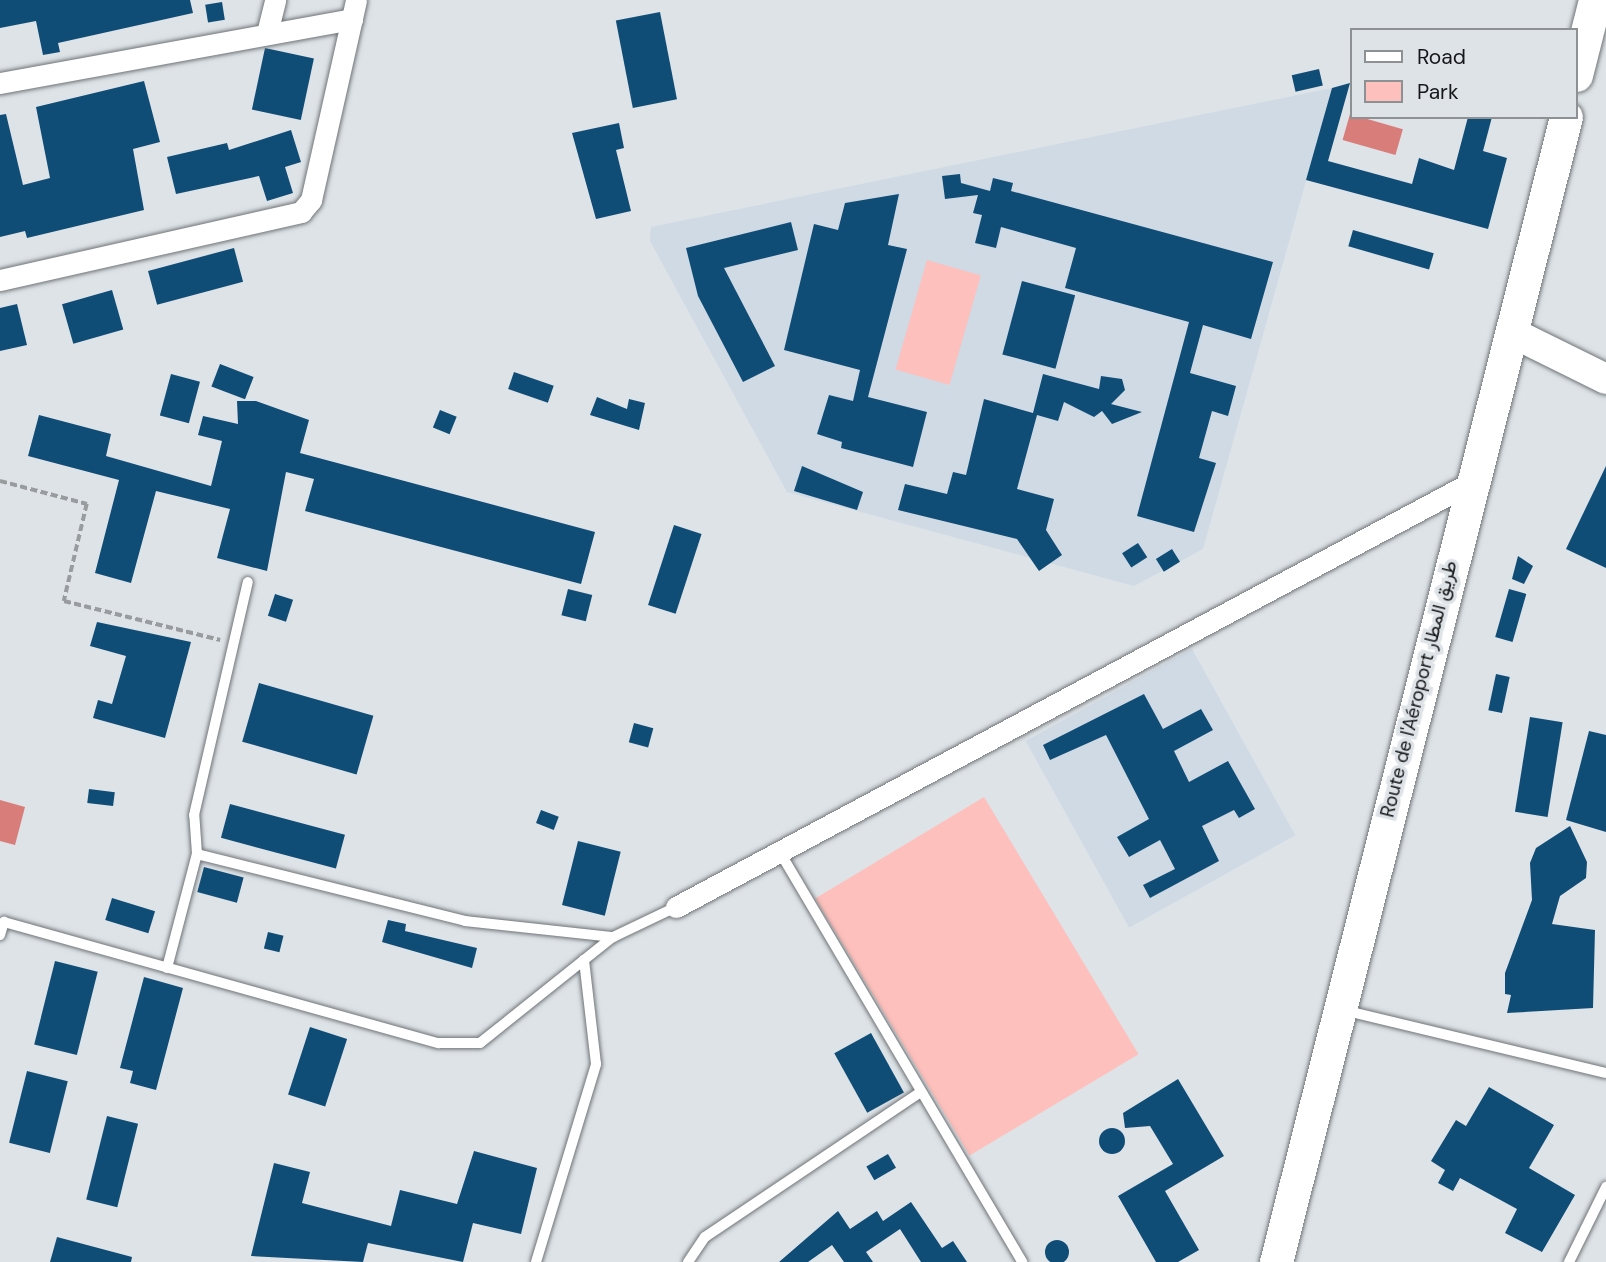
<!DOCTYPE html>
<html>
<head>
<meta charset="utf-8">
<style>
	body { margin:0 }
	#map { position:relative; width:1606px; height:1262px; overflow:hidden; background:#dee3e7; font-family:"DM Sans",Vazirmatn,sans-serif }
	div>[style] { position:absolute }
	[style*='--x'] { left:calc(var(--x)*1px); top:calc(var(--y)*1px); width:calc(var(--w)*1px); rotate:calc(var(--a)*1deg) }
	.built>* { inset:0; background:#cfdae4; transform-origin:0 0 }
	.green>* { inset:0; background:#fdc0bc; transform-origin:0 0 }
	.water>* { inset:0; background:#d87d7a; transform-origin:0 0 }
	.building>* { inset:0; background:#104d76; transform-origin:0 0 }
	.round { border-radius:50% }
	.path>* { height:3.5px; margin-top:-1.75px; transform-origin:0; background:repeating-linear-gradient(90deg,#989c9f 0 7px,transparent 0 10.5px) }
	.roads { filter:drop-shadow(0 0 2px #6f7477) drop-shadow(0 0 2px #6f7477) }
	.lane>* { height:10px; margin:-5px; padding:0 5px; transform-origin:5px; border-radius:5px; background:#fff }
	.street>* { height:21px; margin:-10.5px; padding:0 10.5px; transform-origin:10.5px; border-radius:10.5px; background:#fff }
	.secondary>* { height:30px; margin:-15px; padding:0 15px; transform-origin:15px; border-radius:15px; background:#fff }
	.primary>* { height:33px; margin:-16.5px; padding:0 16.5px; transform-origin:16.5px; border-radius:16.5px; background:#fff }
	span { translate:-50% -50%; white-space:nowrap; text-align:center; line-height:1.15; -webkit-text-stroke:7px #dee3e7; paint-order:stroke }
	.street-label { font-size:19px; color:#151718 }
	.legend { position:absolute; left:1350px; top:28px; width:228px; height:91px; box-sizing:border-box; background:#dee3e7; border:2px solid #8e9194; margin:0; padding:9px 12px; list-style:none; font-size:21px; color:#151718 }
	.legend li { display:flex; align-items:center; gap:14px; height:35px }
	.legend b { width:35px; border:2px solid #8e9194 }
</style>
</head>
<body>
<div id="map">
	<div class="built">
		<i style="clip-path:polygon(1332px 88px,1203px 549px,1134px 586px,787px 492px,650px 241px,651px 227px)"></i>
		<i style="left:1192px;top:649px;width:213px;height:190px;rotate:61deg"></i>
	</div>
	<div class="green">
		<i style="left:927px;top:260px;width:56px;height:114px;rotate:16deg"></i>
		<i style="left:984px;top:797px;width:300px;height:197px;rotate:59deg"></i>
	</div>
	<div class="water">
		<i style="left:1350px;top:114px;width:55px;height:27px;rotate:16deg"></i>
		<i style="clip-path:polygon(0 800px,25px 807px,15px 845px,0 841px)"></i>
	</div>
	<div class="building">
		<i style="clip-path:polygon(0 0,190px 0,193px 13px,58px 43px,60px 52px,43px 55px,36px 21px,0 28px)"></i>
		<i style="left:222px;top:2px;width:18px;height:17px;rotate:81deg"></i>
		<i style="left:660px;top:12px;width:89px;height:45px;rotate:79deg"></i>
		<i style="left:265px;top:48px;width:50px;height:63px;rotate:12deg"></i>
		<i style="left:1319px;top:69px;width:17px;height:28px;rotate:77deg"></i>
		<i style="clip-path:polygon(144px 81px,160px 142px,133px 149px,144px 210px,27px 238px,25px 231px,0 237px,0 115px,6px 114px,23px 185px,50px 178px,36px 107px)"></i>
		<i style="clip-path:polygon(1350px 83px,1328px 161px,1412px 184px,1419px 158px,1454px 170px,1468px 117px,1492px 117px,1483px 151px,1507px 158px,1488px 229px,1306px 180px,1332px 88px)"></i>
		<i style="clip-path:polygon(619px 123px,624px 148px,616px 150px,631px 211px,596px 219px,572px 133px)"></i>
		<i style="clip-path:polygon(291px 130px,301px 162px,285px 167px,293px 193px,267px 201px,259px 176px,176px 194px,167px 157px,227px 143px,229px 150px)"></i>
		<i style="clip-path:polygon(960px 174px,961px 183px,990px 191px,993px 178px,1013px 183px,1011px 191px,1273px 262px,1251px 339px,1203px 325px,1190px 373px,1236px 386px,1228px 416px,1212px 411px,1199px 458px,1216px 463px,1194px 532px,1137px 516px,1189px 322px,1065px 288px,1076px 248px,1001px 227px,996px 248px,975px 243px,982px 215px,973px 213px,978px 195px,945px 199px,942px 176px)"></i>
		<i style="clip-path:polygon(899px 194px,888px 245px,907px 249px,868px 397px,927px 412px,913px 467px,841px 448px,842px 442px,817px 434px,829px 395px,853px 401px,860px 370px,784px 350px,814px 224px,838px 230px,845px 203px)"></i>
		<i style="clip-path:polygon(791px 222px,798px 250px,724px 268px,775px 366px,743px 382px,698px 296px,686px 248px)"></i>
		<i style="left:1353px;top:230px;width:84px;height:17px;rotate:16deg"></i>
		<i style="left:234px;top:248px;width:35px;height:89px;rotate:75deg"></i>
		<i style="left:1022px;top:281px;width:55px;height:76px;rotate:15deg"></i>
		<i style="left:112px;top:290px;width:41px;height:52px;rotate:74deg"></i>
		<i style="clip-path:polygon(17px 304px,27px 345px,0 351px,0 308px)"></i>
		<i style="left:220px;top:364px;width:36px;height:24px;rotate:21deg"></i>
		<i style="left:514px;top:372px;width:42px;height:18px;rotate:19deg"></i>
		<i style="left:171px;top:374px;width:30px;height:43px;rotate:15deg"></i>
		<i style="clip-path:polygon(1043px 374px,1099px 389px,1101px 376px,1122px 379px,1125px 390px,1111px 404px,1142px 412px,1112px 424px,1102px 411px,1094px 417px,1064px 402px,1058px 421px,1037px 415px,1017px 489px,1054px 499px,1046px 530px,1062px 555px,1039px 571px,1017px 539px,898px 510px,905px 484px,947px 494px,953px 472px,966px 475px,984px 399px,1033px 413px)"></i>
		<i style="clip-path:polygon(597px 397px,627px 409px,629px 399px,645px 403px,639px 430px,590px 415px)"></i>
		<i style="clip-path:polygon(237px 401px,256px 401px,309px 420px,300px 453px,595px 532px,581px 584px,305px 511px,314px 479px,286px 472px,267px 571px,217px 558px,230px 509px,156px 491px,131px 583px,95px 573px,119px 480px,28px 456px,39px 415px,111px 434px,106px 456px,211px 486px,222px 441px,198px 435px,203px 416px,238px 424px)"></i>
		<i style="left:440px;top:410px;width:18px;height:19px;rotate:22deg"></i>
		<i style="clip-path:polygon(802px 466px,863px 492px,857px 510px,794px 491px)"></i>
		<i style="clip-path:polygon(1606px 466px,1606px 568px,1566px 549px)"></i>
		<i style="left:674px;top:525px;width:29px;height:84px;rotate:18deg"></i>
		<i style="left:1138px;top:543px;width:17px;height:19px;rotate:57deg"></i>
		<i style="left:1172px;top:549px;width:15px;height:19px;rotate:58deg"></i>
		<i style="clip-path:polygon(1518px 556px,1533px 566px,1524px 584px,1512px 579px)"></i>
		<i style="left:568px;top:589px;width:25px;height:27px;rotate:14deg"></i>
		<i style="left:1509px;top:589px;width:18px;height:50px;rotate:16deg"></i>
		<i style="left:275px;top:594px;width:19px;height:23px;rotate:18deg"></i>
		<i style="clip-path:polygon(97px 622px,191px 642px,165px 738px,93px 718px,98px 700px,112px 704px,126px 656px,90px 646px)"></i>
		<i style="left:1496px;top:674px;width:14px;height:37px;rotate:12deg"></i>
		<i style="left:259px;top:683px;width:119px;height:61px;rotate:16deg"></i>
		<i style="clip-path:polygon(1144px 694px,1163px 729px,1201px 709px,1213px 730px,1174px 751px,1189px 782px,1228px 761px,1255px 809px,1239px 818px,1234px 810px,1202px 826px,1219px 861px,1150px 898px,1143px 885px,1175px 869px,1160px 840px,1129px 857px,1117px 837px,1149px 819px,1106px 735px,1050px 760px,1043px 745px)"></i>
		<i style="left:1530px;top:717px;width:33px;height:96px;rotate:9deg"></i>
		<i style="left:634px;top:723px;width:20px;height:20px;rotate:15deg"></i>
		<i style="clip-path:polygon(1589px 731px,1606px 735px,1606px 832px,1566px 820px)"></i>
		<i style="left:89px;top:789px;width:26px;height:14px;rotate:7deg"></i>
		<i style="left:230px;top:804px;width:119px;height:35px;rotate:15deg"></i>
		<i style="left:541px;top:810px;width:19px;height:14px;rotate:21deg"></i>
		<i style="clip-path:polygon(1570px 826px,1587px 862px,1586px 878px,1560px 896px,1552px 924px,1595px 930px,1593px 1008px,1507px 1013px,1511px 995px,1505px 994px,1505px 973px,1532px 900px,1530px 863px,1536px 848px)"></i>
		<i style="left:578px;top:841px;width:44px;height:66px;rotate:14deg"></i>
		<i style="left:204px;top:867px;width:41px;height:26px;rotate:15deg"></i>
		<i style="left:112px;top:898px;width:45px;height:23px;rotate:17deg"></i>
		<i style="clip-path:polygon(388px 920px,406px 924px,405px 931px,477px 948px,472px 968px,382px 942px)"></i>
		<i style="left:268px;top:932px;width:16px;height:17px;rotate:14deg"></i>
		<i style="left:55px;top:961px;width:44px;height:86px;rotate:14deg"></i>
		<i style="clip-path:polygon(144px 977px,183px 988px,156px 1090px,130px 1083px,133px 1071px,120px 1068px)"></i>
		<i style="left:310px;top:1027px;width:39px;height:71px;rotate:18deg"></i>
		<i style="left:871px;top:1033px;width:68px;height:42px;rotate:61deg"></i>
		<i style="left:27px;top:1071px;width:42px;height:74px;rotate:14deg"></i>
		<i style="clip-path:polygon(1178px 1079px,1224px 1156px,1165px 1191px,1199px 1250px,1178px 1262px,1156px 1262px,1118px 1196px,1173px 1164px,1150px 1126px,1125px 1128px,1123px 1113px)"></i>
		<i style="clip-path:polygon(1489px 1087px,1554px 1125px,1529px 1168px,1575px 1195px,1542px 1252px,1505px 1233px,1517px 1209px,1460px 1178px,1453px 1191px,1438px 1183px,1445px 1170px,1431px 1161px,1456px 1120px,1466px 1126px)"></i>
		<i style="left:107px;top:1116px;width:32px;height:86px;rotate:14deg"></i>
		<i class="round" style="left:1099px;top:1128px;width:26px;height:26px"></i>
		<i style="clip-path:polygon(474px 1151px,537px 1168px,521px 1234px,473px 1223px,463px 1262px,368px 1243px,363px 1262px,251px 1256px,274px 1163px,310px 1172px,302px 1203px,391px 1226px,400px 1190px,457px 1204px)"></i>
		<i style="left:888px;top:1154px;width:16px;height:25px;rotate:60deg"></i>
		<i style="clip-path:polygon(911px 1202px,942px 1248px,953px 1241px,967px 1262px,921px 1262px,900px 1229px,866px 1252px,873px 1262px,844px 1262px,832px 1245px,808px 1262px,779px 1262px,838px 1211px,850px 1229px,877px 1211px,883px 1221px)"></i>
		<i style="clip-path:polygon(57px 1237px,132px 1257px,131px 1262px,50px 1262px)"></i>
		<i class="round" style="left:1045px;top:1240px;width:24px;height:24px"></i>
	</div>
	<div class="path">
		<i style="--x:0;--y:481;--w:90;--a:14.8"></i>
		<i style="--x:87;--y:504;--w:100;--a:103.3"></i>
		<i style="--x:64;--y:601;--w:161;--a:14"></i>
	</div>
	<div class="roads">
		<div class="lane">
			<i style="--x:197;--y:854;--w:39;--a:-94"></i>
			<i style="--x:194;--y:815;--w:239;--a:-77"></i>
			<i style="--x:781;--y:854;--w:474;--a:59.4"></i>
			<i style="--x:0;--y:935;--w:14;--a:-73"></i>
			<i style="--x:4;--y:922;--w:451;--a:15.6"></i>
			<i style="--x:438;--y:1043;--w:42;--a:0"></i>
			<i style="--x:480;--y:1043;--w:170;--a:-38.6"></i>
			<i style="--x:613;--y:937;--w:70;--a:-25.5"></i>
			<i style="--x:167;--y:968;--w:118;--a:-75.3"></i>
			<i style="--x:197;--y:854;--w:276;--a:14"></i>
			<i style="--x:465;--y:921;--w:149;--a:6.2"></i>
			<i style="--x:1343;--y:1010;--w:270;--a:13.5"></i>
			<i style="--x:536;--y:1262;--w:207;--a:-73.1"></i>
			<i style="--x:596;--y:1064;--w:105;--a:-96.6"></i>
			<i style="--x:688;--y:1262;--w:30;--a:-56"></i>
			<i style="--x:705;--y:1237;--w:257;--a:-33.9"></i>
			<i style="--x:1569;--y:1262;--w:84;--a:-63.7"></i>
		</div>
		<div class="street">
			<i style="--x:267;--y:33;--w:34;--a:-76"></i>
			<i style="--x:0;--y:83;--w:358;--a:-10.3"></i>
			<i style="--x:0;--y:280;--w:309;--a:-12.7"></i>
			<i style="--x:301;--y:212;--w:16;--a:-50"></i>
			<i style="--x:311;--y:200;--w:205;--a:-77.3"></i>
			<i style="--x:676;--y:907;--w:900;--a:-28.1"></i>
		</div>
		<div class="secondary">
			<i style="--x:1513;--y:333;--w:104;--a:26.3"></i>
		</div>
		<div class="primary">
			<i style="--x:1576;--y:75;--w:77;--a:-75.8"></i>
			<i style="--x:1276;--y:1262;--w:1181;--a:-75.79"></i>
		</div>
	</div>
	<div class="street-label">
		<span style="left:1419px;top:689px;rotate:-76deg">Route de l'Aéroport طريق المطار</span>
	</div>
	<ul class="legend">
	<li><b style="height:9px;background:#fff"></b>Road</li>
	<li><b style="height:19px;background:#fdc0bc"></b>Park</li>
	</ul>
</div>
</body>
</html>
